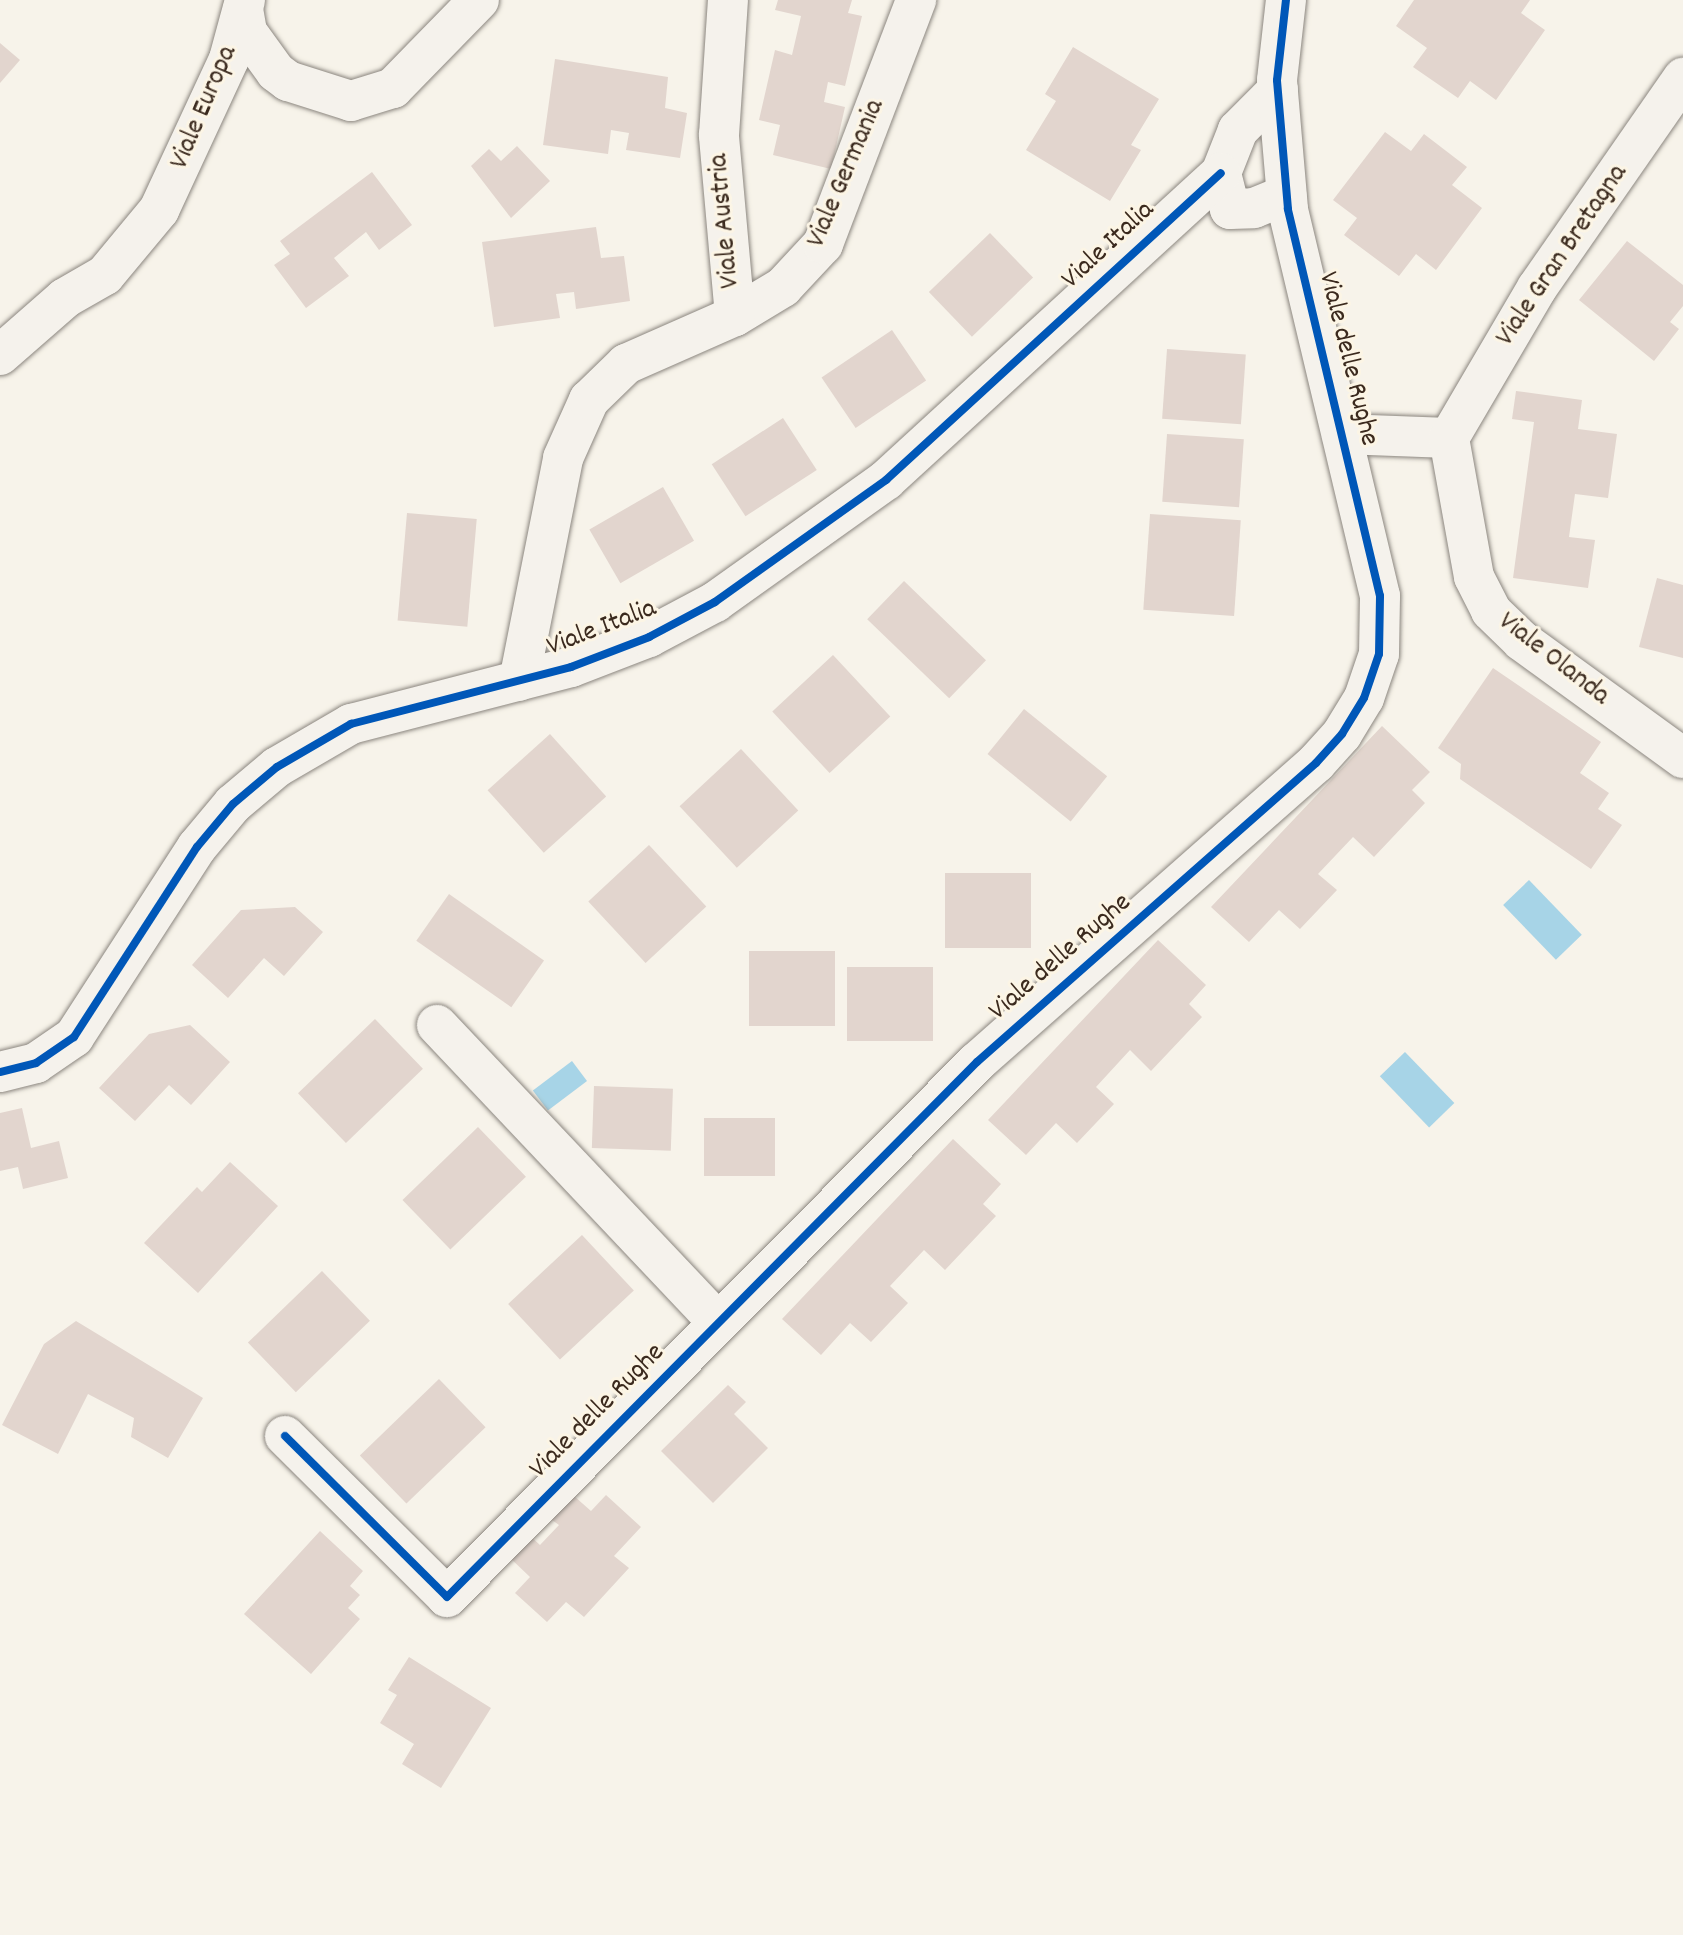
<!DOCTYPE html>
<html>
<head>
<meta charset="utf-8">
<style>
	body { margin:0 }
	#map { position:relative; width:1683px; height:1935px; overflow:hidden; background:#f7f3ea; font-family:Dekko,sans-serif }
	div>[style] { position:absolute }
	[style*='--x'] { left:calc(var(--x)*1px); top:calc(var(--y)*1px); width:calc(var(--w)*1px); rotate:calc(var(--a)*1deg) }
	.water>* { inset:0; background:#a7d4e7; transform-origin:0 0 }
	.building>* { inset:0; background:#e2d5ce; transform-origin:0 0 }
	.roads { filter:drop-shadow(0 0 2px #8b867f) drop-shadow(0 0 2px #8b867f) }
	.minor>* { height:40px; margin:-20px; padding:0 20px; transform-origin:20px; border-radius:20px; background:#f5f2ec }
	.cycleway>* { height:8px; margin:-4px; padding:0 4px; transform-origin:4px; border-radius:4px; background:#0057b8 }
	span { translate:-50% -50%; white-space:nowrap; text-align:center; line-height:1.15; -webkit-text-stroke:6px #fcf5e5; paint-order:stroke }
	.street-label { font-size:28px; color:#3b2a1e }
</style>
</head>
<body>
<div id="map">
	<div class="water">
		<i style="left:1529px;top:880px;width:76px;height:36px;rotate:46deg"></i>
		<i style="left:1405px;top:1052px;width:71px;height:35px;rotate:46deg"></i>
		<i style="left:572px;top:1061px;width:25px;height:49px;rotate:53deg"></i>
	</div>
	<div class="building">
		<i style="clip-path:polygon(778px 0,852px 0,848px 13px,862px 16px,845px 86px,828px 82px,824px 102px,845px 107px,831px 169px,773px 155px,780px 125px,759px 120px,775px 50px,792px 55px,801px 16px,775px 10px)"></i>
		<i style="clip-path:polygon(1414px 0,1530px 0,1521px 13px,1545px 30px,1496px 100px,1470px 81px,1458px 98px,1413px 67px,1427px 48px,1396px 26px)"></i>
		<i style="clip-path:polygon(0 43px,20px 60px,0 83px)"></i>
		<i style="clip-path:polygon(1073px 47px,1159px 99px,1131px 145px,1141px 150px,1110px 201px,1026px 150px,1056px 101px,1045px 94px)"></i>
		<i style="clip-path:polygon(555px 59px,668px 77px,665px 108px,687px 113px,680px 158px,626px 150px,629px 133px,611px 130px,608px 154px,543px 145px)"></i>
		<i style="clip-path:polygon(1385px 132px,1411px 151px,1424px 134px,1467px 167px,1452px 185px,1482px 208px,1436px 270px,1416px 254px,1399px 276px,1344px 235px,1357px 218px,1333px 200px)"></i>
		<i style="clip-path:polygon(517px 146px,550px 181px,511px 218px,471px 166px,489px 149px,501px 161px)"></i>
		<i style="clip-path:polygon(372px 172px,412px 225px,379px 250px,366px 232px,334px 258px,349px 276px,306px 308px,274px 265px,290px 254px,280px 241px)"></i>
		<i style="clip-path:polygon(596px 227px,601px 258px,624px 256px,630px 301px,576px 309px,574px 292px,556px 294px,560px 318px,494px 327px,482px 242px)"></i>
		<i style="left:990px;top:233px;width:62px;height:85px;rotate:46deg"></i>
		<i style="clip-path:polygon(1627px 241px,1683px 285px,1683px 306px,1670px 322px,1679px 329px,1654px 361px,1579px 300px)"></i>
		<i style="left:892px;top:330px;width:61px;height:85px;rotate:56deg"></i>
		<i style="left:1167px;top:349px;width:79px;height:70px;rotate:4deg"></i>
		<i style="clip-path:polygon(1516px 391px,1582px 400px,1578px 429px,1617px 434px,1608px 498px,1575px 494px,1569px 537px,1595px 540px,1588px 588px,1513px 578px,1534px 422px,1512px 419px)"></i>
		<i style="left:783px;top:418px;width:62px;height:85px;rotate:57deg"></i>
		<i style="left:1167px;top:434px;width:77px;height:68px;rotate:4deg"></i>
		<i style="left:663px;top:487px;width:62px;height:85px;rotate:60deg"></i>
		<i style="left:407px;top:513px;width:70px;height:108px;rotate:5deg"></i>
		<i style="left:1150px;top:514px;width:91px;height:96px;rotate:4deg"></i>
		<i style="clip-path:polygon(1657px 578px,1683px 585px,1683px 658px,1639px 647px)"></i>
		<i style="left:904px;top:581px;width:114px;height:53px;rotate:44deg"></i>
		<i style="left:833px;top:655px;width:84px;height:83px;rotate:47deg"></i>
		<i style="clip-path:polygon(1493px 668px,1601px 742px,1580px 773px,1609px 793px,1598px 809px,1622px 825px,1591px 869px,1460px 779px,1461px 764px,1438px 748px)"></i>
		<i style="left:1024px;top:709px;width:107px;height:58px;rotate:39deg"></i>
		<i style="clip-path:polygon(1382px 726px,1430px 772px,1412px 790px,1425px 803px,1374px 857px,1353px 837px,1318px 874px,1337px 890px,1300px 929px,1279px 910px,1249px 942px,1211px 907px)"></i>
		<i style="left:550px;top:734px;width:84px;height:84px;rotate:48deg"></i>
		<i style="left:741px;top:749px;width:84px;height:84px;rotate:47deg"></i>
		<i style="left:649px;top:845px;width:84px;height:83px;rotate:47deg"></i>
		<i style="left:945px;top:873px;width:86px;height:75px"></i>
		<i style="left:449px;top:894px;width:116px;height:57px;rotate:35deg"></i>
		<i style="clip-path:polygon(295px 907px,323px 932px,284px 976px,264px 958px,228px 998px,192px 965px,241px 910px)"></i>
		<i style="clip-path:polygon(1158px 940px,1206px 985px,1189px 1004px,1202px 1017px,1151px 1071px,1130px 1050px,1096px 1087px,1114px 1104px,1077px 1143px,1056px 1123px,1026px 1155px,988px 1120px)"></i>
		<i style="left:749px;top:951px;width:86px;height:75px"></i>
		<i style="left:847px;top:967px;width:86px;height:74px"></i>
		<i style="left:375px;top:1019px;width:69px;height:107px;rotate:46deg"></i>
		<i style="clip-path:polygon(190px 1025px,230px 1062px,191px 1105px,169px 1085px,135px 1121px,99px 1088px,149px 1034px)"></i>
		<i style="left:594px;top:1086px;width:79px;height:62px;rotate:2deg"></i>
		<i style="clip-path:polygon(22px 1108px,31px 1148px,59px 1141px,68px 1178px,23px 1189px,18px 1167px,0 1171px,0 1113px)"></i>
		<i style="left:775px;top:1118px;width:58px;height:71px;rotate:90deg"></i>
		<i style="left:478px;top:1127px;width:69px;height:105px;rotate:46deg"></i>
		<i style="clip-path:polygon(953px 1139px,1001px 1184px,983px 1204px,996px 1216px,945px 1270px,924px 1250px,890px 1286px,908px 1303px,871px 1342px,850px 1323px,821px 1355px,782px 1319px)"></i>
		<i style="clip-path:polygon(230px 1162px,278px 1206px,198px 1293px,144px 1243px,197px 1187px,202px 1192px)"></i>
		<i style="left:582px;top:1235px;width:76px;height:101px;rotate:47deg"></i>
		<i style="left:322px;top:1271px;width:69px;height:103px;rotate:46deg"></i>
		<i style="clip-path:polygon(76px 1321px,203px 1398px,168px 1458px,131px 1437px,134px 1418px,88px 1394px,58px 1454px,2px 1425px,44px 1344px)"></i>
		<i style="left:439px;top:1379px;width:67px;height:110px;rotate:46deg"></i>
		<i style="clip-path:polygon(728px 1385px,746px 1402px,734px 1414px,768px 1448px,713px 1503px,661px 1451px)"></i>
		<i style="clip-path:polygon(606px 1495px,641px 1527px,614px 1556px,629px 1568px,584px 1617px,566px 1602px,547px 1622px,515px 1593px,530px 1577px,508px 1556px,528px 1534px,540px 1545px,559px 1525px,552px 1520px,574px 1496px,591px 1511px)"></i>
		<i style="clip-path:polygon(320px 1531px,363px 1571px,350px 1586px,360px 1595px,348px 1608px,360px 1619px,311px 1674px,244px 1614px)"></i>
		<i style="clip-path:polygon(409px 1657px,491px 1708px,441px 1788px,402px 1764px,414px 1744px,380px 1723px,397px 1695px,388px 1690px)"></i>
	</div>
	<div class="roads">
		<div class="minor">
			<i style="--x:243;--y:9;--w:23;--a:80"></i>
			<i style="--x:247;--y:32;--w:49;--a:54.1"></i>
			<i style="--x:276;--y:72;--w:15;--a:37"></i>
			<i style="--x:288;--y:81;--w:66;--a:17.6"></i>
			<i style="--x:351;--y:101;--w:44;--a:-17.2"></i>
			<i style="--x:393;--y:88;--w:123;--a:-45.7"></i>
			<i style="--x:1278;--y:90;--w:57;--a:135"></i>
			<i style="--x:1238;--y:130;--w:46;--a:111.6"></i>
			<i style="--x:1221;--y:173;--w:37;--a:76"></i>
			<i style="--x:1230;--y:209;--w:24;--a:-2"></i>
			<i style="--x:1254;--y:208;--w:35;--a:-22"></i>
			<i style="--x:735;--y:316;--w:56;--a:-31.1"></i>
			<i style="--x:783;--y:287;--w:59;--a:-47.1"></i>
			<i style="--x:823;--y:244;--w:261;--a:-69.1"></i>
			<i style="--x:0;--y:355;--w:86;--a:-41.2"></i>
			<i style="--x:65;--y:298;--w:46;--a:-29.9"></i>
			<i style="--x:105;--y:275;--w:85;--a:-50.3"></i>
			<i style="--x:159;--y:210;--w:166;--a:-65.1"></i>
			<i style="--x:229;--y:59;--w:61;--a:-74.8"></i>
			<i style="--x:1342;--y:434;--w:107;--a:2.1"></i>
			<i style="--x:1449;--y:438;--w:174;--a:-59.6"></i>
			<i style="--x:1537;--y:288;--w:256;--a:-55.2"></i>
			<i style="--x:1449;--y:438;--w:141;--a:79.8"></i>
			<i style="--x:1474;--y:577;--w:38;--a:63"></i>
			<i style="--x:1491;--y:611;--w:43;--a:44.1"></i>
			<i style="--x:1522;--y:641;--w:199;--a:36"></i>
			<i style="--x:519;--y:681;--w:227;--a:-78.8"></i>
			<i style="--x:563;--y:458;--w:64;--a:-65.9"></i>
			<i style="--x:589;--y:400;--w:52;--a:-44.2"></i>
			<i style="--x:626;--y:364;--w:119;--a:-23.8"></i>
			<i style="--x:735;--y:316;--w:182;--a:-95.1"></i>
			<i style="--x:719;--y:135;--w:135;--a:-86.2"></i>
			<i style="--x:437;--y:1025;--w:409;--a:46.6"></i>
			<i style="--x:0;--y:1072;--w:37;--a:-14"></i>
			<i style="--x:36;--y:1063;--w:46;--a:-34.4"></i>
			<i style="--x:74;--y:1037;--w:226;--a:-57.1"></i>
			<i style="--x:197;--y:847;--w:56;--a:-50.1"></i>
			<i style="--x:233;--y:804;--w:57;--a:-40.1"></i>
			<i style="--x:277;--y:767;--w:86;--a:-30.2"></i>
			<i style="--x:351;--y:724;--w:227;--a:-14.5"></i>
			<i style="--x:571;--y:667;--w:84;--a:-21"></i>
			<i style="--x:649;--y:637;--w:75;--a:-27.9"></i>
			<i style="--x:715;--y:602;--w:210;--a:-35.5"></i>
			<i style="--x:886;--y:480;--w:454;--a:-42.5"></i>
			<i style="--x:285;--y:1436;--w:228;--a:44.8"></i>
			<i style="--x:447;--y:1597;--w:753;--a:-45.27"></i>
			<i style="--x:977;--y:1062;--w:452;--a:-41.4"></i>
			<i style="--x:1316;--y:763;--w:39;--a:-48"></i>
			<i style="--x:1342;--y:734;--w:42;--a:-58.6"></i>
			<i style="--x:1364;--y:698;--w:46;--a:-71.2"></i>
			<i style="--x:1379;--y:654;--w:58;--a:-89"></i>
			<i style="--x:1380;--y:596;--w:398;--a:-103.4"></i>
			<i style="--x:1288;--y:209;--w:129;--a:-94.9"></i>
			<i style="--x:1277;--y:80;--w:81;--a:-83.6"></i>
		</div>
	</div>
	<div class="cycleway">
		<i style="--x:0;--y:1072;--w:37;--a:-14"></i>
		<i style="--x:36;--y:1063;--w:46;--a:-34.4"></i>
		<i style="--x:74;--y:1037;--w:226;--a:-57.1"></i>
		<i style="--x:197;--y:847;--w:56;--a:-50.1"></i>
		<i style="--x:233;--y:804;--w:57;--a:-40.1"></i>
		<i style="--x:277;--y:767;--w:86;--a:-30.2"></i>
		<i style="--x:351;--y:724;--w:227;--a:-14.5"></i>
		<i style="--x:571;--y:667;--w:84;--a:-21"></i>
		<i style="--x:649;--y:637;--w:75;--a:-27.9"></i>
		<i style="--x:715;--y:602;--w:210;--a:-35.5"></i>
		<i style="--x:886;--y:480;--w:454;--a:-42.5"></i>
		<i style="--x:285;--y:1436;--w:228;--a:44.8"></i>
		<i style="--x:447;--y:1597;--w:753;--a:-45.27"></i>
		<i style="--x:977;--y:1062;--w:452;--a:-41.4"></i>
		<i style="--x:1316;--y:763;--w:39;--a:-48"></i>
		<i style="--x:1342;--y:734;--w:42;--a:-58.6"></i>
		<i style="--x:1364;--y:698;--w:46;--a:-71.2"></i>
		<i style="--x:1379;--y:654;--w:58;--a:-89"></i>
		<i style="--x:1380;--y:596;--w:398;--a:-103.4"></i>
		<i style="--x:1288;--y:209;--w:129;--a:-94.9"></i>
		<i style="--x:1277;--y:80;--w:81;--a:-83.6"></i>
	</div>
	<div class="street-label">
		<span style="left:205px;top:108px;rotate:-67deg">Viale Europa</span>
		<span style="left:847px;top:174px;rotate:-67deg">Viale Germania</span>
		<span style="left:726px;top:221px;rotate:-95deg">Viale Austria</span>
		<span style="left:1109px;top:246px;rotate:-43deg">Viale Italia</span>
		<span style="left:1563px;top:256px;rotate:-56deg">Viale Gran Bretagna</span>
		<span style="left:1347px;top:359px;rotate:76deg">Viale delle Rughe</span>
		<span style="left:602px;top:629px;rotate:-21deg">Viale Italia</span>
		<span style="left:1553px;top:660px;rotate:38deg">Viale Olanda</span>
		<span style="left:1061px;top:958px;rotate:-41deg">Viale delle Rughe</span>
		<span style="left:598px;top:1412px;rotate:-45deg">Viale delle Rughe</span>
	</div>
</div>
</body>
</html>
